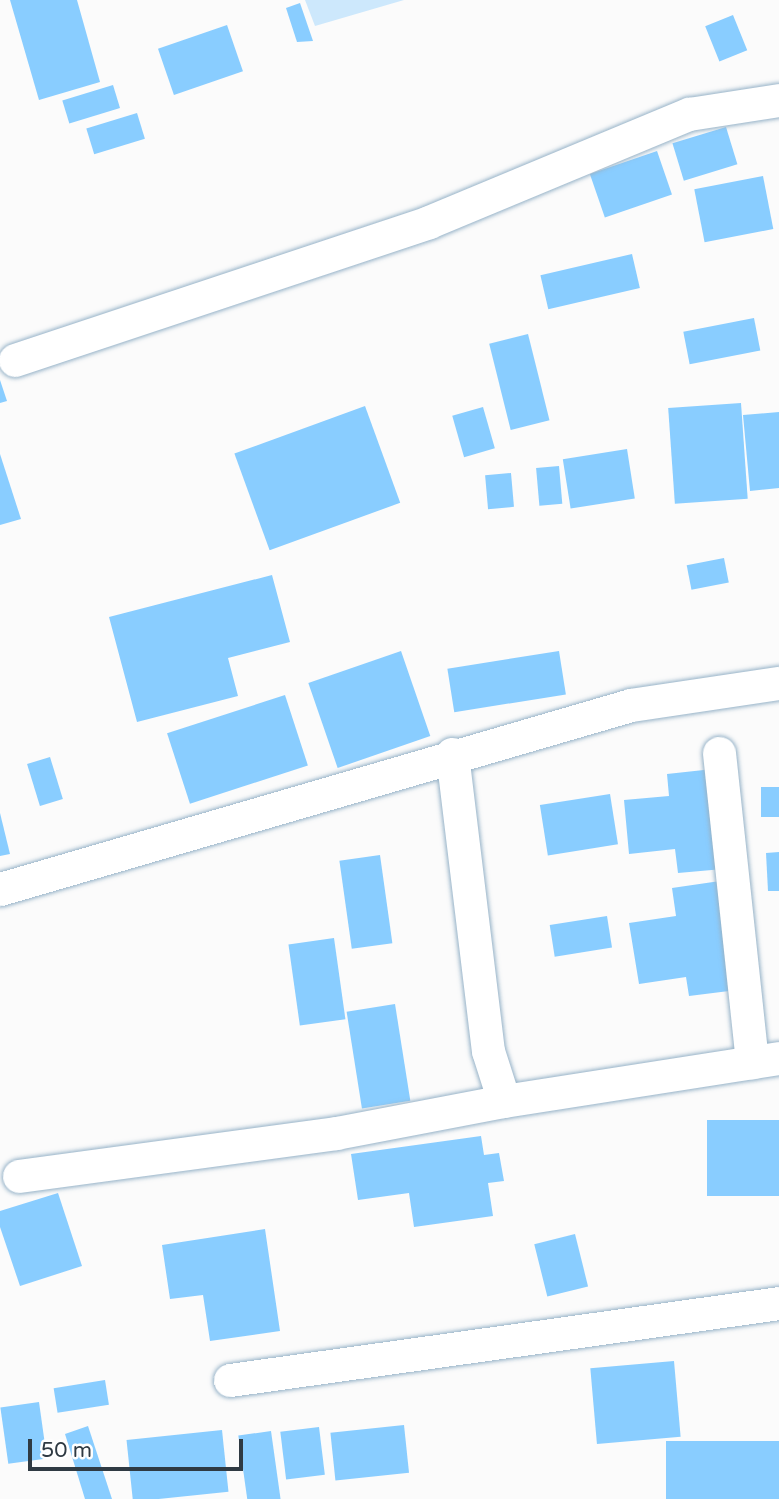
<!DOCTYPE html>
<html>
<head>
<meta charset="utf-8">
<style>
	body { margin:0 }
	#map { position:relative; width:779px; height:1499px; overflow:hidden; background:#fbfbfb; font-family:"Varela Round",sans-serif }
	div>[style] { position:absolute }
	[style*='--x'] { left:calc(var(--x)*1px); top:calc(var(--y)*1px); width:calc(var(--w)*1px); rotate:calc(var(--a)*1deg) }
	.green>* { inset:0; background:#cde8fc }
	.building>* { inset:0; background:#89cdff; transform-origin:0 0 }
	.roads { filter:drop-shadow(0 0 2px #97b3c8) drop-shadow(0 0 2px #97b3c8) }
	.street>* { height:33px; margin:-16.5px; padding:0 16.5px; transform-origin:16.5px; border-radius:16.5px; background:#fff }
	span { translate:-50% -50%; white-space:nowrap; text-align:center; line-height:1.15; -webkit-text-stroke:7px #fff; paint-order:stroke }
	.scale { position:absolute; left:28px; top:1439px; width:215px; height:32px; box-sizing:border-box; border:4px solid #2f3a43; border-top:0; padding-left:9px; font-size:21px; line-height:24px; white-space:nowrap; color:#2f3a43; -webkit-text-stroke:5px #fff; paint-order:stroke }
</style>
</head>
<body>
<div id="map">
	<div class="green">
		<i style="clip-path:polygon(305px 0,404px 0,315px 26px)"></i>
	</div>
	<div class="building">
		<i style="clip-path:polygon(10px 0,77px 0,100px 82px,39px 100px)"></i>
		<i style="clip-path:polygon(300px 3px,313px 41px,297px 42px,286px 8px)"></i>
		<i style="left:733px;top:15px;width:38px;height:30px;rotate:68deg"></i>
		<i style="left:227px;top:25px;width:49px;height:73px;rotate:71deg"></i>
		<i style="left:113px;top:85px;width:24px;height:53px;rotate:73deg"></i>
		<i style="left:137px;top:113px;width:27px;height:53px;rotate:73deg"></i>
		<i style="left:726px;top:127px;width:39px;height:56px;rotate:73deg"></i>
		<i style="left:657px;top:151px;width:46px;height:71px;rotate:71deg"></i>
		<i style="left:763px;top:176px;width:54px;height:70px;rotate:79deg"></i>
		<i style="left:632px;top:254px;width:35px;height:94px;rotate:77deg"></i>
		<i style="left:754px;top:318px;width:33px;height:72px;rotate:79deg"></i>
		<i style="left:528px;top:334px;width:89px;height:40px;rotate:76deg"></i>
		<i style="clip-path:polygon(0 380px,7px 401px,0 403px)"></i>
		<i style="left:741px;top:403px;width:96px;height:73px;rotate:86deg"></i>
		<i style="left:365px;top:406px;width:103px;height:139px;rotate:70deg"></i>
		<i style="left:483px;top:407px;width:43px;height:32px;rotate:74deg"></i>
		<i style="clip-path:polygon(779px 412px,779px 488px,750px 491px,743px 415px)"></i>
		<i style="left:627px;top:449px;width:50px;height:65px;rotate:81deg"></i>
		<i style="clip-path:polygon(0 454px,21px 519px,0 525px)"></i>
		<i style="left:559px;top:466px;width:38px;height:23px;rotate:85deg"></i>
		<i style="left:511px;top:473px;width:34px;height:26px;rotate:85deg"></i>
		<i style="left:724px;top:558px;width:25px;height:38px;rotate:79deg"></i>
		<i style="clip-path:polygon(272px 575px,290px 642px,228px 658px,238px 696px,137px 722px,109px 617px)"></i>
		<i style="left:401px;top:651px;width:90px;height:98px;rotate:71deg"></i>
		<i style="left:559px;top:651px;width:44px;height:113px;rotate:81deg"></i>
		<i style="left:285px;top:695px;width:74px;height:124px;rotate:72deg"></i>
		<i style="left:50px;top:757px;width:44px;height:24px;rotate:73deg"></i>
		<i style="clip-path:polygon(713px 769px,723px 869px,678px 873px,675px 849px,629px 854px,624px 800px,669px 796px,667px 774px)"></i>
		<i style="left:779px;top:787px;width:30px;height:18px;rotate:90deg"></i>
		<i style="left:610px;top:794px;width:51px;height:71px;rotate:81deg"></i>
		<i style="clip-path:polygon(0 813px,10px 854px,0 856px)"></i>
		<i style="clip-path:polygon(779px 852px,779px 891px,768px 891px,766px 853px)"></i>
		<i style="left:380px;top:855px;width:89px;height:41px;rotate:82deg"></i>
		<i style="clip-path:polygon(720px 881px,737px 990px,689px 996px,686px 977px,639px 984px,629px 923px,676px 916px,672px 888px)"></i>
		<i style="left:607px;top:916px;width:32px;height:58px;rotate:81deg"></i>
		<i style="left:334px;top:938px;width:82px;height:46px;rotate:82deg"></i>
		<i style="left:395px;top:1004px;width:98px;height:49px;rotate:81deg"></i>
		<i style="left:779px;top:1120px;width:76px;height:72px;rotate:90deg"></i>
		<i style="clip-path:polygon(481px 1136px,484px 1155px,499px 1153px,504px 1181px,488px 1183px,493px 1216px,414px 1227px,409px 1193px,358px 1200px,351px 1154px)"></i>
		<i style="clip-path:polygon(58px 1193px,82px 1266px,20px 1286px,0 1227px,0 1211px)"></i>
		<i style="clip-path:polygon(265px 1229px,280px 1331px,210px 1341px,203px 1295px,170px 1299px,162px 1245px)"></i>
		<i style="left:575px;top:1234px;width:54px;height:42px;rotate:76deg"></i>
		<i style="left:674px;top:1361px;width:76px;height:84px;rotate:85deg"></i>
		<i style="left:105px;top:1380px;width:25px;height:52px;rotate:81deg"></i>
		<i style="left:39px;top:1402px;width:57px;height:39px;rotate:82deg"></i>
		<i style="left:404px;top:1425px;width:48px;height:74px;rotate:84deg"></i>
		<i style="clip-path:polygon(88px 1426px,112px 1499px,85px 1499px,65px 1434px)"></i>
		<i style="left:319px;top:1427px;width:48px;height:39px;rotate:83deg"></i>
		<i style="left:222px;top:1430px;width:62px;height:96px;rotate:84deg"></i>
		<i style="left:271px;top:1431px;width:69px;height:33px;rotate:82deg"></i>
		<i style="left:779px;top:1441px;width:58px;height:113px;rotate:90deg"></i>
	</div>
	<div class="roads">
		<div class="street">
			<i style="--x:15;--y:360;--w:436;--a:-18.4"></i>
			<i style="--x:429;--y:222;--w:282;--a:-22.6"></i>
			<i style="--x:689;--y:114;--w:91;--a:-8.8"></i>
			<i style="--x:719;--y:753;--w:311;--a:83.9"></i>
			<i style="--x:452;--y:754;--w:299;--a:83.1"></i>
			<i style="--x:488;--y:1051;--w:52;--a:72.3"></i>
			<i style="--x:504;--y:1101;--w:278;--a:-8.9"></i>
			<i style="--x:0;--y:889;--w:657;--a:-16.26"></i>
			<i style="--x:631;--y:705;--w:150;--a:-8.5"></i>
			<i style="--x:19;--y:1176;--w:320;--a:-7.7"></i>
			<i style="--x:336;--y:1133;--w:171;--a:-10.8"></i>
			<i style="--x:230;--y:1380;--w:554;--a:-7.98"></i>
		</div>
	</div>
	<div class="scale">50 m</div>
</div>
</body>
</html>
